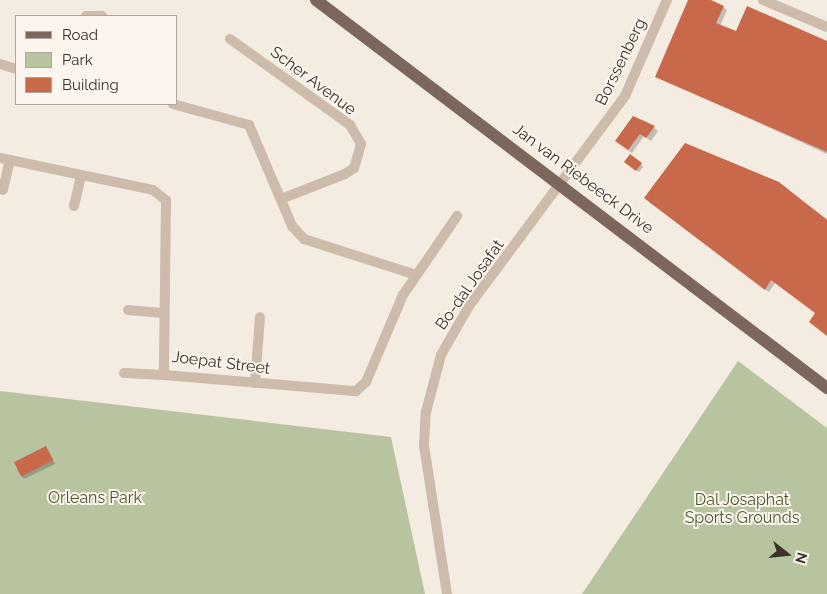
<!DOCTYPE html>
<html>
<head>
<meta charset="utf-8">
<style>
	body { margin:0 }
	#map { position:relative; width:827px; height:594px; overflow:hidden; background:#f4ebe1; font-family:Raleway,sans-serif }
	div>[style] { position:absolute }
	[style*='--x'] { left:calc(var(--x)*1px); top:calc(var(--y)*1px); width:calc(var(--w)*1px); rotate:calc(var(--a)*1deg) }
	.green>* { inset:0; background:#b8c4a0 }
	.shadow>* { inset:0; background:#0003 }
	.building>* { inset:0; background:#c8694b; transform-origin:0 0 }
	.minor>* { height:10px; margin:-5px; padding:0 5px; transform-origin:5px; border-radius:5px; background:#cdbbac }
	.major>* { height:12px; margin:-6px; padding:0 6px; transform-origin:6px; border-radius:6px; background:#7d675c }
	span { translate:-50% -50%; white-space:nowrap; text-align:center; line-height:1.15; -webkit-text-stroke:4px #fbf5ee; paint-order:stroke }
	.street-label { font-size:16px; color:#3b302b }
	.park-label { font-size:16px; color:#4a5a2e }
	.legend { position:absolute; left:15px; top:15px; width:162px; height:90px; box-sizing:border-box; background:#fbf5ee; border:1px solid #aea6a0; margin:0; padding:6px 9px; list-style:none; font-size:15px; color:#3b302b }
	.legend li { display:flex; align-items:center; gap:10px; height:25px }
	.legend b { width:25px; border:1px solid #aea6a0 }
	.north { position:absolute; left:762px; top:529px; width:50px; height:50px; -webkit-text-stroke:4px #fbf5ee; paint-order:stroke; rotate:106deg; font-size:14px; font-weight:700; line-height:20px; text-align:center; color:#3b302b }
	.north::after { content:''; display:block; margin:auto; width:18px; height:22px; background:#3b302b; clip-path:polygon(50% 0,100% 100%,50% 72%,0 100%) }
</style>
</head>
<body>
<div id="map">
	<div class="green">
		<i style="clip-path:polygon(738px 361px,827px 428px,827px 594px,582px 594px)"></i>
		<i style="clip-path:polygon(0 391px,391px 437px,425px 594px,0 594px)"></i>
	</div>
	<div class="shadow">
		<i style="clip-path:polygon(690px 0,708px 0,723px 7px,727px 10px,720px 26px,737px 33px,827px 42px,827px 154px,656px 76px)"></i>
		<i style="clip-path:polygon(644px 120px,658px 131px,651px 141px,644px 136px,632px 153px,620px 144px)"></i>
		<i style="clip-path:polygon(628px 164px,641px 164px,643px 167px,639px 172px)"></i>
		<i style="clip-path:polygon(779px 184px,827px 219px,827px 335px,817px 314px,775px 283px,769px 292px,649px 202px)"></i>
		<i style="clip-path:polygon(46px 447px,55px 464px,24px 479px,20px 475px)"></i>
	</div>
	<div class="building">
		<i style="clip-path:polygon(688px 0,711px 0,724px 6px,716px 23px,736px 31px,747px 6px,827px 41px,827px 152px,655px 77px)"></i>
		<i style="clip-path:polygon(633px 116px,655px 126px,646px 138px,640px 134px,628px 150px,615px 141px)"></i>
		<i style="clip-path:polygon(685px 143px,779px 182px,827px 220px,827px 336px,809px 322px,815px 313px,771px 280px,765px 290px,644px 198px)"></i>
		<i style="left:630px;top:154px;width:15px;height:10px;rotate:37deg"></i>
		<i style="left:46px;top:446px;width:16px;height:36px;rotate:63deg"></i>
	</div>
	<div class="minor">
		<i style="--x:763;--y:0;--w:69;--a:22.9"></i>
		<i style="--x:86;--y:16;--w:16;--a:0"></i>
		<i style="--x:230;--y:39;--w:148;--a:35.6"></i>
		<i style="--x:350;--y:125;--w:22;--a:60"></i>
		<i style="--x:361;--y:144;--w:25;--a:106"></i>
		<i style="--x:354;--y:168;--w:11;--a:146"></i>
		<i style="--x:345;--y:174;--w:69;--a:158.7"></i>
		<i style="--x:0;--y:64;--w:17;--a:17"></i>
		<i style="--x:173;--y:104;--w:79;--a:15.4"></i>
		<i style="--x:249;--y:125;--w:110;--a:66.9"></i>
		<i style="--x:292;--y:226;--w:18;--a:47"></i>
		<i style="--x:304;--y:239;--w:118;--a:17.8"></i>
		<i style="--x:0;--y:158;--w:156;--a:11.8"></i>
		<i style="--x:153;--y:190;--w:16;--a:38"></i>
		<i style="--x:166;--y:200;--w:175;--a:90.7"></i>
		<i style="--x:164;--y:375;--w:193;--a:4.8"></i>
		<i style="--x:356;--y:391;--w:13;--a:-42"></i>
		<i style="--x:366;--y:382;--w:95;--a:-67"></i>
		<i style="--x:403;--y:295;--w:96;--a:-55.6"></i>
		<i style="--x:3;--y:190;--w:31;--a:-77"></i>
		<i style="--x:74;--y:206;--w:31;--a:-77"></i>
		<i style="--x:128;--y:310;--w:36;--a:5"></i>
		<i style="--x:124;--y:373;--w:40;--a:2.9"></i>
		<i style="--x:255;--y:383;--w:66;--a:-85.7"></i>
		<i style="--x:447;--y:594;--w:151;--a:-98.8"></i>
		<i style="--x:424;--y:445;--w:33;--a:-87"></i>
		<i style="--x:426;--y:412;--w:59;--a:-75.3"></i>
		<i style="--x:441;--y:355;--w:56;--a:-60.3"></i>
		<i style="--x:469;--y:306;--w:262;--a:-53.4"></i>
		<i style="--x:625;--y:96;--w:105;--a:-66.4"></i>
	</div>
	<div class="major">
		<i style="--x:316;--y:0;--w:642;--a:37.21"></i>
	</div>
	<div class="street-label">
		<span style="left:621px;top:62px;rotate:-64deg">Borssenberg</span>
		<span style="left:313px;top:81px;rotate:37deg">Scher Avenue</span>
		<span style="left:583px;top:179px;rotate:37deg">Jan van Riebeeck Drive</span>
		<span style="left:470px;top:285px;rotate:-55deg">Bo-dal Josafat</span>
		<span style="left:221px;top:363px;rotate:7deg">Joepat Street</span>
	</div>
	<div class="park-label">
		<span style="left:95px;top:498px">Orleans Park</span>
		<span style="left:742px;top:509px">Dal Josaphat<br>Sports Grounds</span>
	</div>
	<ul class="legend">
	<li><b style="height:6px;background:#7d675c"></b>Road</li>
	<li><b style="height:14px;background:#b8c4a0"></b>Park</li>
	<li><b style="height:14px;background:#c8694b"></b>Building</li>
	</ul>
	<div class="north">N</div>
</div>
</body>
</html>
